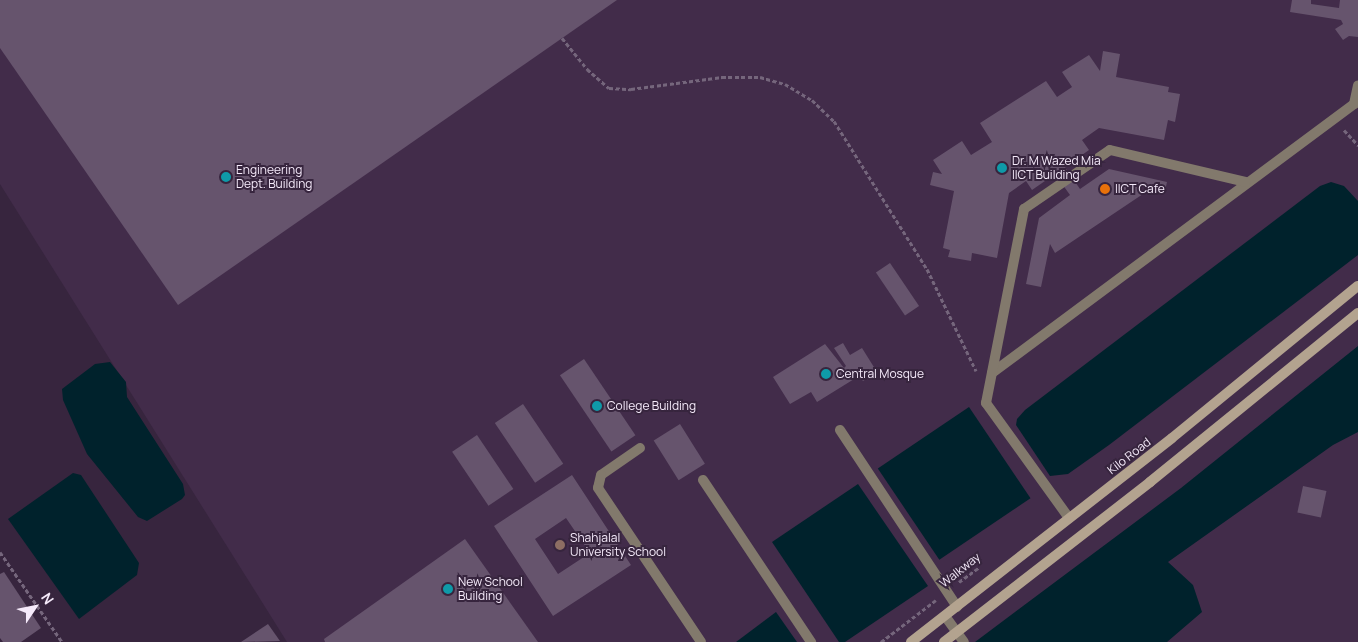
<!DOCTYPE html>
<html>
<head>
<meta charset="utf-8">
<style>
	body { margin:0 }
	#map { position:relative; width:1358px; height:642px; overflow:hidden; background:#37253e; font-family:Manrope,sans-serif }
	div>[style] { position:absolute }
	[style*='--x'] { left:calc(var(--x)*1px); top:calc(var(--y)*1px); width:calc(var(--w)*1px); rotate:calc(var(--a)*1deg) }
	.built>* { inset:0; background:#422c4a }
	.water>* { inset:0; background:#00222c; transform-origin:0 0 }
	.building>* { inset:0; background:#66546d; transform-origin:0 0 }
	.path>* { height:3px; margin-top:-1.5px; transform-origin:0; background:repeating-linear-gradient(90deg,#75667c 0 4px,transparent 0 6.5px) }
	.lane>* { height:10px; margin:-5px; padding:0 5px; transform-origin:5px; border-radius:5px; background:#82796c }
	.secondary>* { height:10px; margin:-5px; padding:0 5px; transform-origin:5px; border-radius:5px; background:#b3a38f }
	.dots>* { width:14px; height:14px; translate:-50% -50%; box-sizing:border-box; border:2px solid #37253e; border-radius:50% }
	span { translate:-50% -50%; white-space:nowrap; text-align:center; line-height:1.15; -webkit-text-stroke:4px #37253e; paint-order:stroke }
	.poi-label { font-size:12px; color:#f5eafa }
	.left { translate:0 -50%; text-align:left }
	.street-label { font-size:12px; color:#f5eafa }
	.north { position:absolute; left:10px; top:582px; width:50px; height:50px; -webkit-text-stroke:4px #37253e; paint-order:stroke; rotate:56deg; font-size:14px; font-weight:700; line-height:20px; text-align:center; color:#f5eafa }
	.north::after { content:''; display:block; margin:auto; width:18px; height:22px; background:#f5eafa; clip-path:polygon(50% 0,100% 100%,50% 72%,0 100%) }
</style>
</head>
<body>
<div id="map">
	<div class="built">
		<i style="clip-path:polygon(0 0,1358px 0,1358px 642px,287px 642px,0 184px)"></i>
	</div>
	<div class="water">
		<i style="clip-path:polygon(1331px 182px,1344px 186px,1358px 201px,1358px 255px,1109px 445px,1068px 474px,1050px 476px,1016px 425px,1017px 419px,1025px 410px,1320px 186px)"></i>
		<i style="clip-path:polygon(1358px 346px,1358px 432px,1333px 445px,1168px 562px,1193px 585px,1202px 612px,1167px 642px,975px 642px,1181px 488px)"></i>
		<i style="clip-path:polygon(110px 362px,126px 382px,127px 397px,183px 484px,185px 495px,182px 499px,147px 521px,138px 517px,87px 454px,63px 400px,62px 389px,95px 364px)"></i>
		<i style="left:969px;top:407px;width:110px;height:110px;rotate:56deg"></i>
		<i style="clip-path:polygon(73px 473px,81px 475px,139px 563px,137px 575px,79px 619px,8px 519px)"></i>
		<i style="clip-path:polygon(858px 484px,928px 586px,845px 642px,839px 642px,772px 542px)"></i>
		<i style="clip-path:polygon(776px 612px,797px 642px,736px 642px)"></i>
	</div>
	<div class="building">
		<i style="clip-path:polygon(0 0,617px 0,178px 305px,0 48px)"></i>
		<i style="clip-path:polygon(1292px 0,1311px 0,1311px 4px,1339px 8px,1340px 0,1358px 0,1358px 37px,1349px 36px,1343px 40px,1335px 29px,1343px 24px,1341px 20px,1290px 12px)"></i>
		<i style="clip-path:polygon(1103px 51px,1120px 54px,1116px 77px,1169px 87px,1168px 92px,1180px 94px,1175px 122px,1168px 120px,1164px 140px,1099px 128px,1082px 140px,1089px 150px,1065px 167px,1080px 189px,1109px 169px,1167px 182px,1165px 191px,1137px 185px,1143px 194px,1055px 253px,1050px 244px,1041px 287px,1026px 284px,1039px 218px,1070px 195px,1055px 174px,1032px 190px,1026px 181px,1009px 193px,997px 258px,972px 253px,971px 261px,948px 257px,950px 250px,943px 248px,954px 191px,930px 185px,933px 172px,942px 174px,933px 160px,962px 141px,971px 155px,992px 142px,980px 123px,1046px 81px,1057px 97px,1072px 87px,1062px 72px,1089px 55px,1100px 71px)"></i>
		<i style="left:890px;top:263px;width:52px;height:17px;rotate:56deg"></i>
		<i style="clip-path:polygon(843px 343px,850px 355px,862px 348px,877px 372px,863px 381px,859px 376px,817px 402px,811px 392px,790px 404px,773px 377px,825px 344px,844px 368px,846px 366px,834px 348px)"></i>
		<i style="left:584px;top:359px;width:92px;height:29px;rotate:56deg"></i>
		<i style="left:523px;top:404px;width:72px;height:34px;rotate:56deg"></i>
		<i style="left:680px;top:424px;width:47px;height:31px;rotate:58deg"></i>
		<i style="left:477px;top:435px;width:65px;height:30px;rotate:56deg"></i>
		<i style="clip-path:polygon(evenodd,572px 475px,631px 565px,553px 616px,494px 526px,572px 475px,566px 518px,590px 553px,558px 574px,535px 539px,566px 518px)"></i>
		<i style="left:1303px;top:486px;width:24px;height:27px;rotate:12deg"></i>
		<i style="clip-path:polygon(465px 539px,538px 642px,325px 642px,324px 639px)"></i>
		<i style="clip-path:polygon(4px 572px,41px 628px,21px 642px,3px 642px,0 638px,0 574px)"></i>
		<i style="clip-path:polygon(268px 624px,280px 641px,241px 642px)"></i>
	</div>
	<div class="path">
		<i style="--x:562;--y:38;--w:40;--a:51"></i>
		<i style="--x:587;--y:69;--w:29;--a:41"></i>
		<i style="--x:609;--y:88;--w:22;--a:3"></i>
		<i style="--x:631;--y:89;--w:92;--a:-7.5"></i>
		<i style="--x:722;--y:77;--w:38;--a:0"></i>
		<i style="--x:760;--y:77;--w:26;--a:16"></i>
		<i style="--x:785;--y:84;--w:31;--a:31"></i>
		<i style="--x:812;--y:100;--w:30;--a:44"></i>
		<i style="--x:834;--y:121;--w:175;--a:57.9"></i>
		<i style="--x:927;--y:269;--w:113;--a:64.3"></i>
		<i style="--x:1344;--y:130;--w:21;--a:47"></i>
		<i style="--x:0;--y:552;--w:109;--a:55.4"></i>
		<i style="--x:959;--y:582;--w:24;--a:-36"></i>
		<i style="--x:881;--y:642;--w:69;--a:-37.4"></i>
	</div>
	<div class="lane">
		<i style="--x:992;--y:373;--w:451;--a:-36.6"></i>
		<i style="--x:1354;--y:104;--w:19;--a:-78"></i>
		<i style="--x:840;--y:430;--w:212;--a:56.5"></i>
		<i style="--x:640;--y:448;--w:47;--a:145.3"></i>
		<i style="--x:601;--y:475;--w:13;--a:103"></i>
		<i style="--x:598;--y:488;--w:185;--a:56.2"></i>
		<i style="--x:703;--y:480;--w:195;--a:56.3"></i>
		<i style="--x:1069;--y:518;--w:142;--a:-125.8"></i>
		<i style="--x:986;--y:403;--w:198;--a:-78.9"></i>
		<i style="--x:1024;--y:209;--w:104;--a:-34.5"></i>
		<i style="--x:1110;--y:150;--w:139;--a:13.3"></i>
		<i style="--x:945;--y:616;--w:32;--a:54"></i>
	</div>
	<div class="secondary">
		<i style="--x:911;--y:642;--w:331;--a:-38"></i>
		<i style="--x:1172;--y:438;--w:240;--a:-39.3"></i>
		<i style="--x:944;--y:642;--w:261;--a:-37.8"></i>
		<i style="--x:1150;--y:482;--w:268;--a:-39.1"></i>
	</div>
	<div class="dots">
		<i style="left:1002px;top:168px;background:#0f9aa8"></i>
		<i style="left:226px;top:177px;background:#0f9aa8"></i>
		<i style="left:1105px;top:189px;background:#e8710a"></i>
		<i style="left:826px;top:374px;background:#0f9aa8"></i>
		<i style="left:597px;top:406px;background:#0f9aa8"></i>
		<i style="left:560px;top:545px;background:#8d6e63"></i>
		<i style="left:448px;top:589px;background:#0f9aa8"></i>
	</div>
	<div class="poi-label">
		<span class="left" style="left:1012px;top:168px">Dr. M Wazed Mia<br>IICT Building</span>
		<span class="left" style="left:236px;top:177px">Engineering<br>Dept. Building</span>
		<span class="left" style="left:1115px;top:189px">IICT Cafe</span>
		<span class="left" style="left:836px;top:374px">Central Mosque</span>
		<span class="left" style="left:607px;top:406px">College Building</span>
		<span class="left" style="left:570px;top:545px">Shahjalal<br>University School</span>
		<span class="left" style="left:458px;top:589px">New School<br>Building</span>
	</div>
	<div class="street-label">
		<span style="left:1129px;top:456px;rotate:-38deg">Kilo Road</span>
		<span style="left:960px;top:570px;rotate:-38deg">Walkway</span>
	</div>
	<div class="north">N</div>
</div>
</body>
</html>
